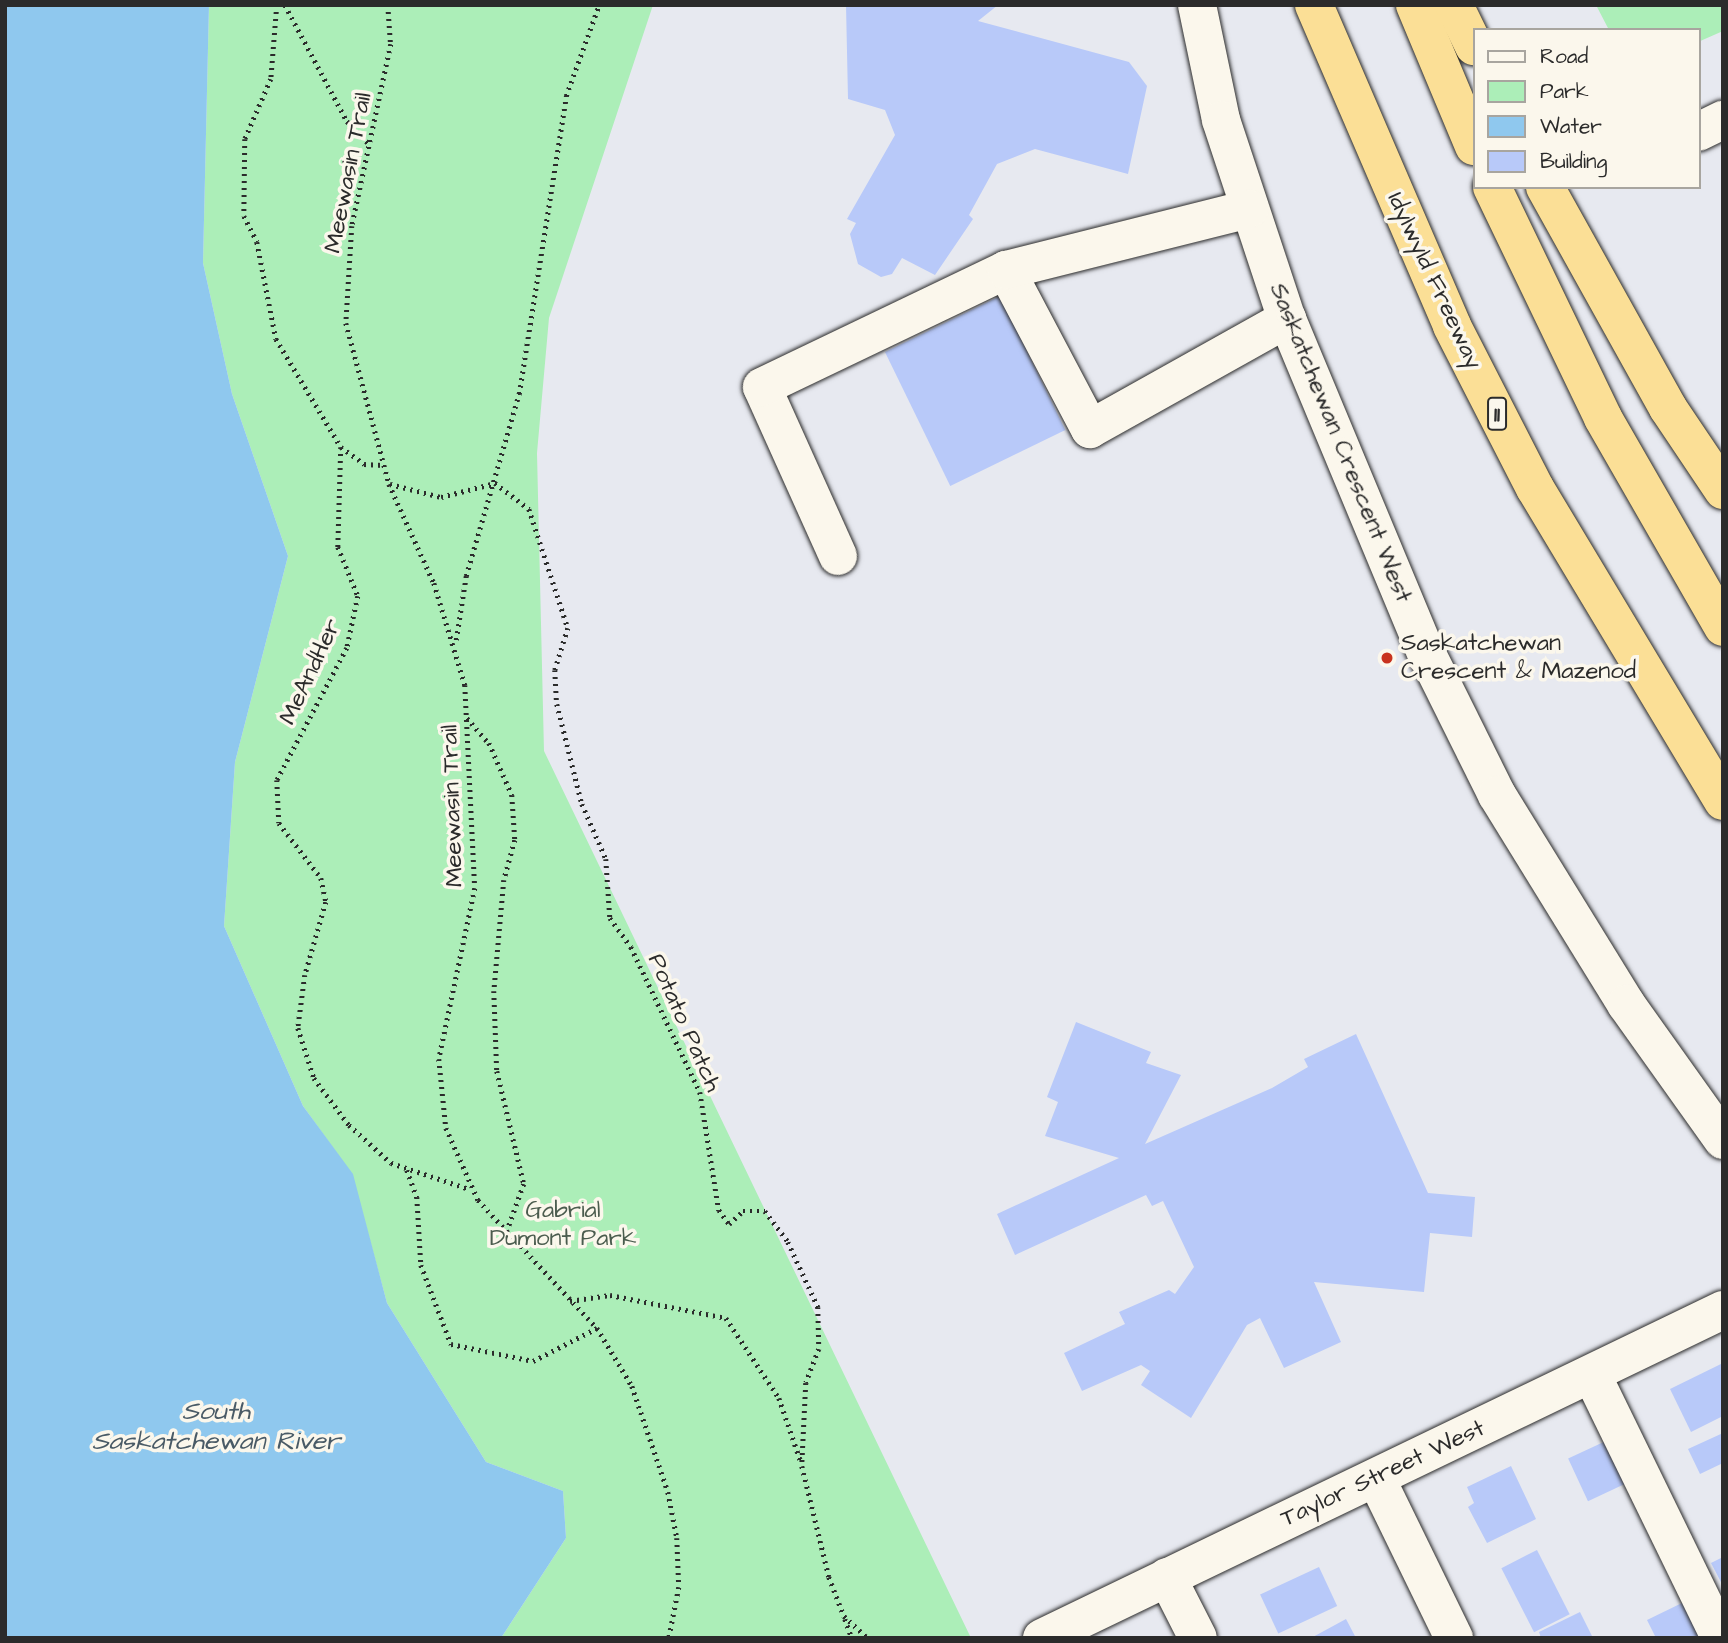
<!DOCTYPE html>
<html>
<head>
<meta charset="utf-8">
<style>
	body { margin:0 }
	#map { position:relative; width:1728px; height:1643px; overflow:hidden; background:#e7e9f0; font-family:"Architects Daughter",sans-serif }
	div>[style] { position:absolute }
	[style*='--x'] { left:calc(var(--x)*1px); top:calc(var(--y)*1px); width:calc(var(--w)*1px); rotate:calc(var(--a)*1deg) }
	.green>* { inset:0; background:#aceeb8 }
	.water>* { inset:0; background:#8fc8ee }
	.building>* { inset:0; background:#b8c9f9; transform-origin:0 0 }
	.path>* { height:4.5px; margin-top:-2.25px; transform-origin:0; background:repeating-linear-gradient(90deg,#2b2b2b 0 2px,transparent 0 7px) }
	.roads { filter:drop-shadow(0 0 2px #2b2b2b) drop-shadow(0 0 2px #2b2b2b) }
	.minor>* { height:38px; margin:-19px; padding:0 19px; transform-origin:19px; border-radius:19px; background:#fbf7ec }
	.highway>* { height:38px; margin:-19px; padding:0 19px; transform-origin:19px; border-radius:19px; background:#fbdf96 }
	.dots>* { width:19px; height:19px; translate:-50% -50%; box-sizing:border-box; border:4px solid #fbf7ec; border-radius:50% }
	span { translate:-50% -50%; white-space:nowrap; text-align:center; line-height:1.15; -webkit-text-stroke:7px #fbf7ec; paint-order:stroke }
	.shield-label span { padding:2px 5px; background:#fbf7ec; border:2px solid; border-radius:5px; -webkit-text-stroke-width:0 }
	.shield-label { font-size:23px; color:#2b2b2b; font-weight:700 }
	.street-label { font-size:24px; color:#2b2b2b }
	.poi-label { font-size:24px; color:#2b2b2b }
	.left { translate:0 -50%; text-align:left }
	.park-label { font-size:24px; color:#4b5c4e }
	.water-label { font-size:26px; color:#495a66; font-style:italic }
	.frame { position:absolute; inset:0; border:7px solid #2b2b2b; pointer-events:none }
	.legend { position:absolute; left:1473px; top:28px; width:228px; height:161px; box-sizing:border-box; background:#fbf7ec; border:2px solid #a8a59f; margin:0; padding:9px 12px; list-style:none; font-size:21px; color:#2b2b2b }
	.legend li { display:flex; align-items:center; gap:14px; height:35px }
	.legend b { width:35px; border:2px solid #a8a59f }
</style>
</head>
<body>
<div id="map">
	<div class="green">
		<i style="clip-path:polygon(209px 5px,653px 5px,549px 318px,537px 453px,544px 751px,971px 1638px,501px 1638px,566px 1538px,563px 1491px,486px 1462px,387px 1303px,352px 1174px,303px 1106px,224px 926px,235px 762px,288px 556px,232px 394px,203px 263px)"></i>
		<i style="clip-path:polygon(1596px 5px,1723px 5px,1723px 31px,1698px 42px,1698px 30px,1609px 30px)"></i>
	</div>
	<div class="water">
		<i style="clip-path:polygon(5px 5px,209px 5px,203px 263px,232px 394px,288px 556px,235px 762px,224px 926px,303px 1106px,353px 1174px,387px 1303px,486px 1462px,563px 1491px,566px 1538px,501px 1638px,5px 1638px)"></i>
	</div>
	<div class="building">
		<i style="clip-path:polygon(846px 5px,998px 5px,978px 21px,1129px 62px,1147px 86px,1128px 174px,1035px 149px,997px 164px,969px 215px,973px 219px,935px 275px,902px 258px,892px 274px,881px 277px,858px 264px,850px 234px,856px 223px,847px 219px,895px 135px,885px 110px,848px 99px)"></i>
		<i style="left:1000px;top:296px;width:149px;height:128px;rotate:64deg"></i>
		<i style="clip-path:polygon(1076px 1022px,1151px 1052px,1146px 1063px,1181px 1075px,1145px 1144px,1272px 1088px,1308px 1067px,1304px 1059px,1356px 1034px,1428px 1193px,1475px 1197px,1472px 1237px,1430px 1233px,1424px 1292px,1314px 1282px,1341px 1342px,1284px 1368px,1260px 1318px,1247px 1325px,1191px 1418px,1141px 1385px,1150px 1371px,1141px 1365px,1082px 1391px,1064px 1353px,1125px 1324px,1119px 1312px,1169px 1290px,1175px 1294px,1194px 1267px,1163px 1201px,1152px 1206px,1146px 1195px,1015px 1255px,997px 1214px,1119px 1158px,1045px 1136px,1058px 1102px,1047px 1097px)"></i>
		<i style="clip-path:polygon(1723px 1363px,1723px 1416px,1691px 1432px,1670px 1389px)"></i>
		<i style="clip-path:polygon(1723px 1433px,1723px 1463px,1700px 1474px,1688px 1449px)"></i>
		<i style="left:1608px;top:1440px;width:47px;height:44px;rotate:65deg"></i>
		<i style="clip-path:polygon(1511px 1466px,1536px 1519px,1487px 1543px,1468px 1507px,1474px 1503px,1467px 1487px)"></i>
		<i style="left:1537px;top:1550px;width:72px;height:40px;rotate:63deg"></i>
		<i style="clip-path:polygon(1723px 1557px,1723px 1586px,1711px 1563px)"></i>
		<i style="left:1319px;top:1567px;width:43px;height:65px;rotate:65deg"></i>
		<i style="clip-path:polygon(1684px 1602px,1702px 1638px,1656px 1638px,1647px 1620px)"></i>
		<i style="clip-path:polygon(1580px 1612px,1593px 1638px,1541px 1638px,1539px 1632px)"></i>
		<i style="clip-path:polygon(1346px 1619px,1356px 1638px,1311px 1638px)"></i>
	</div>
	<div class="path">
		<i style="--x:277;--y:5;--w:74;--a:94.6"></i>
		<i style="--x:271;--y:79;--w:65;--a:113.4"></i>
		<i style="--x:245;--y:139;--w:77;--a:90.7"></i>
		<i style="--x:244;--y:216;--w:29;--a:63"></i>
		<i style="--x:257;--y:242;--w:99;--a:78.9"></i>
		<i style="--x:276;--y:339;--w:126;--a:59"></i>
		<i style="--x:341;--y:447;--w:100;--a:91.7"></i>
		<i style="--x:338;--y:547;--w:53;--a:67.8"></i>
		<i style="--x:358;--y:596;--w:53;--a:101.9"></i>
		<i style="--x:347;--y:648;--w:149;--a:117.9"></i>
		<i style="--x:277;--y:780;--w:43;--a:87.3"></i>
		<i style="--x:279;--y:823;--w:69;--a:52.6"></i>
		<i style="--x:321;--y:878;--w:25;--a:78"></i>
		<i style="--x:326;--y:902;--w:76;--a:106"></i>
		<i style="--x:305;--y:975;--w:53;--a:97.5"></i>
		<i style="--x:298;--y:1028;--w:52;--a:72.3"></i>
		<i style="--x:314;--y:1078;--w:59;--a:53.3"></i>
		<i style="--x:349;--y:1125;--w:57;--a:42.1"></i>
		<i style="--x:391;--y:1163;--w:82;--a:18.4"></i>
		<i style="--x:285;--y:5;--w:132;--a:61.9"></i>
		<i style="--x:347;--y:121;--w:33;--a:46"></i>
		<i style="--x:388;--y:5;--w:39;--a:86"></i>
		<i style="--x:391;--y:44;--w:186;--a:102.1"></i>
		<i style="--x:352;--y:226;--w:97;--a:93.5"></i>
		<i style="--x:346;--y:323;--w:167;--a:75"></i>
		<i style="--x:389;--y:484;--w:109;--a:65.6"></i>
		<i style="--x:434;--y:583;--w:107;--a:73.1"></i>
		<i style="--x:465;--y:685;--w:203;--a:87.2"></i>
		<i style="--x:475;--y:888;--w:175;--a:101.9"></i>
		<i style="--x:439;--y:1059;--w:69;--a:84.2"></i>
		<i style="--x:446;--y:1128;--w:79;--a:66"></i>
		<i style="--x:478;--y:1200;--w:175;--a:47.1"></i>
		<i style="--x:597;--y:1328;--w:68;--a:58.9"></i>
		<i style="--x:632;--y:1386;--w:112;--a:71.2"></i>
		<i style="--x:668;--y:1492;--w:47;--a:78.9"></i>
		<i style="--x:677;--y:1538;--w:49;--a:87.7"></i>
		<i style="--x:679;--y:1587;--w:52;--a:101.1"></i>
		<i style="--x:341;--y:447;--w:29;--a:36"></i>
		<i style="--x:364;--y:464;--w:19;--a:3"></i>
		<i style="--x:390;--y:484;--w:53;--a:14.3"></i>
		<i style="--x:441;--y:497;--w:56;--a:-14.5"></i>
		<i style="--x:495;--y:483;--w:43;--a:37.4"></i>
		<i style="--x:529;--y:509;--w:125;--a:71.9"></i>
		<i style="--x:568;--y:628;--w:44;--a:107.2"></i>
		<i style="--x:555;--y:670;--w:34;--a:87"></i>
		<i style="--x:557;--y:704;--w:103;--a:76"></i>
		<i style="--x:582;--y:804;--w:60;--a:66.4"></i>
		<i style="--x:606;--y:859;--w:59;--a:86.1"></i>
		<i style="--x:610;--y:918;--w:36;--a:54"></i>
		<i style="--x:631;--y:947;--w:161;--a:64.6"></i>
		<i style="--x:700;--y:1092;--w:120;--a:80.9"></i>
		<i style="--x:719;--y:1210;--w:17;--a:54"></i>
		<i style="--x:729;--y:1224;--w:19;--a:-43"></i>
		<i style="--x:743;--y:1211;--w:22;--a:0"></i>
		<i style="--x:765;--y:1211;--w:39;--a:53"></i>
		<i style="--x:788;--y:1242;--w:72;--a:65.2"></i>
		<i style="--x:818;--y:1307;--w:42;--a:88.6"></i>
		<i style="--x:819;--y:1349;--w:36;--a:111"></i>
		<i style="--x:806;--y:1383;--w:83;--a:92.8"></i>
		<i style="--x:802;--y:1466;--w:114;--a:76.3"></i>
		<i style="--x:829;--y:1577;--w:42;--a:69"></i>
		<i style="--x:844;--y:1616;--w:33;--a:43"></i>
		<i style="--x:456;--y:640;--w:65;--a:-81.1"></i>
		<i style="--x:466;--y:576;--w:190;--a:-73.8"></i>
		<i style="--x:519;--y:394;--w:302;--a:-81"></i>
		<i style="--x:566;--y:96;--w:97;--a:-70.1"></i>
		<i style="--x:467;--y:718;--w:33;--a:49"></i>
		<i style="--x:489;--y:743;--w:57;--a:66.1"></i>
		<i style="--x:512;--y:795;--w:45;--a:86.2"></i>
		<i style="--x:515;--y:840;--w:41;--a:105.4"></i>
		<i style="--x:504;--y:880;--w:111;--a:95.1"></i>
		<i style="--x:494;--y:991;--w:80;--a:87.9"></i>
		<i style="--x:497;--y:1071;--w:116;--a:76.6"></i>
		<i style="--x:524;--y:1184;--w:53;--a:109.8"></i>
		<i style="--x:407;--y:1170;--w:29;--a:70"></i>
		<i style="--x:417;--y:1197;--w:68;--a:86.6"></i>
		<i style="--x:421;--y:1265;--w:85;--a:69.2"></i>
		<i style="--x:451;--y:1344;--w:84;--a:11.7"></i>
		<i style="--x:533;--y:1361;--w:72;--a:-27.3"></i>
		<i style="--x:570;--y:1301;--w:40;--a:-8.5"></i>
		<i style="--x:610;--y:1295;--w:118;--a:11.2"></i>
		<i style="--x:726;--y:1318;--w:96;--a:56.5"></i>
		<i style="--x:779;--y:1398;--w:68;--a:71"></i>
		<i style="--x:845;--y:1619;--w:20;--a:70"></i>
		<i style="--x:941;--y:1638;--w:7;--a:0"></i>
	</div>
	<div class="roads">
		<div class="minor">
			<i style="--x:1197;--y:5;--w:117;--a:78.2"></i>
			<i style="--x:1221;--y:120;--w:210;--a:71.7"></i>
			<i style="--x:1287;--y:319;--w:359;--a:67.4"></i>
			<i style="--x:1425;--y:650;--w:162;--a:63.6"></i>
			<i style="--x:1497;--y:795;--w:246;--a:58.3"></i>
			<i style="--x:1626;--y:1004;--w:167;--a:54.5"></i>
			<i style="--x:1698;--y:132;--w:28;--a:-26"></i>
			<i style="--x:1006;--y:270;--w:180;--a:62.2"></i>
			<i style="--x:1090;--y:429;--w:226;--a:-29.2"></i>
			<i style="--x:838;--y:556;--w:185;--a:-114.2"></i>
			<i style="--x:762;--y:387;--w:271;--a:-25.6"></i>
			<i style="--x:1006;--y:270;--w:251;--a:-14.1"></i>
			<i style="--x:1592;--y:1375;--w:292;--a:64"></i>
			<i style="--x:1376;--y:1478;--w:178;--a:64"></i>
			<i style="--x:1167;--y:1577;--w:68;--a:63.1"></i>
			<i style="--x:1042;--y:1638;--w:756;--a:-25.72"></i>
		</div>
		<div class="highway">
			<i style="--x:1314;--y:5;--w:349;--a:66.7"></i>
			<i style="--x:1452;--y:326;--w:182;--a:62.9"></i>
			<i style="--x:1535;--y:488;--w:365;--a:59"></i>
			<i style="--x:1415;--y:5;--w:153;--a:67.3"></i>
			<i style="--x:1454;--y:5;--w:46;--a:64"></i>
			<i style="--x:1492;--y:187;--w:256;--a:64.3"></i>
			<i style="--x:1603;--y:418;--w:241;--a:60.1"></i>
			<i style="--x:1545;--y:187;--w:253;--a:60.9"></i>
			<i style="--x:1668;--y:408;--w:99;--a:56.1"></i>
		</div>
	</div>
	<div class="dots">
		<i style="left:1387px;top:658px;background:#c8321e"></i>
	</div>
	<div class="shield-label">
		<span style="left:1497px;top:414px">11</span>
	</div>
	<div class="street-label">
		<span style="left:349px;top:173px;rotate:-79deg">Meewasin Trail</span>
		<span style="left:1434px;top:281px;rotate:65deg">Idylwyld Freeway</span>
		<span style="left:1340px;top:443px;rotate:68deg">Saskatchewan Crescent West</span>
		<span style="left:311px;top:672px;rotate:-65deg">MeAndHer</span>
		<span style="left:453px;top:806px;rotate:-92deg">Meewasin Trail</span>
		<span style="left:684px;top:1023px;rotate:66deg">Potato Patch</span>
		<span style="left:1383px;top:1474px;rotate:-25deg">Taylor Street West</span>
	</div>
	<div class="poi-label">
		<span class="left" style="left:1401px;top:658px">Saskatchewan<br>Crescent &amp; Mazenod</span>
	</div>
	<div class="park-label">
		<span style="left:563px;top:1225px">Gabrial<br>Dumont Park</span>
	</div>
	<div class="water-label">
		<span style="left:216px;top:1427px">South<br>Saskatchewan River</span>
	</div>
	<div class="frame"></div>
	<ul class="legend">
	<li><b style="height:9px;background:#fbf7ec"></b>Road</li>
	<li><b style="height:19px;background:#aceeb8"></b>Park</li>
	<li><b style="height:19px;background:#8fc8ee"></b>Water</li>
	<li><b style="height:19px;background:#b8c9f9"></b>Building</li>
	</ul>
</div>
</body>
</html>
